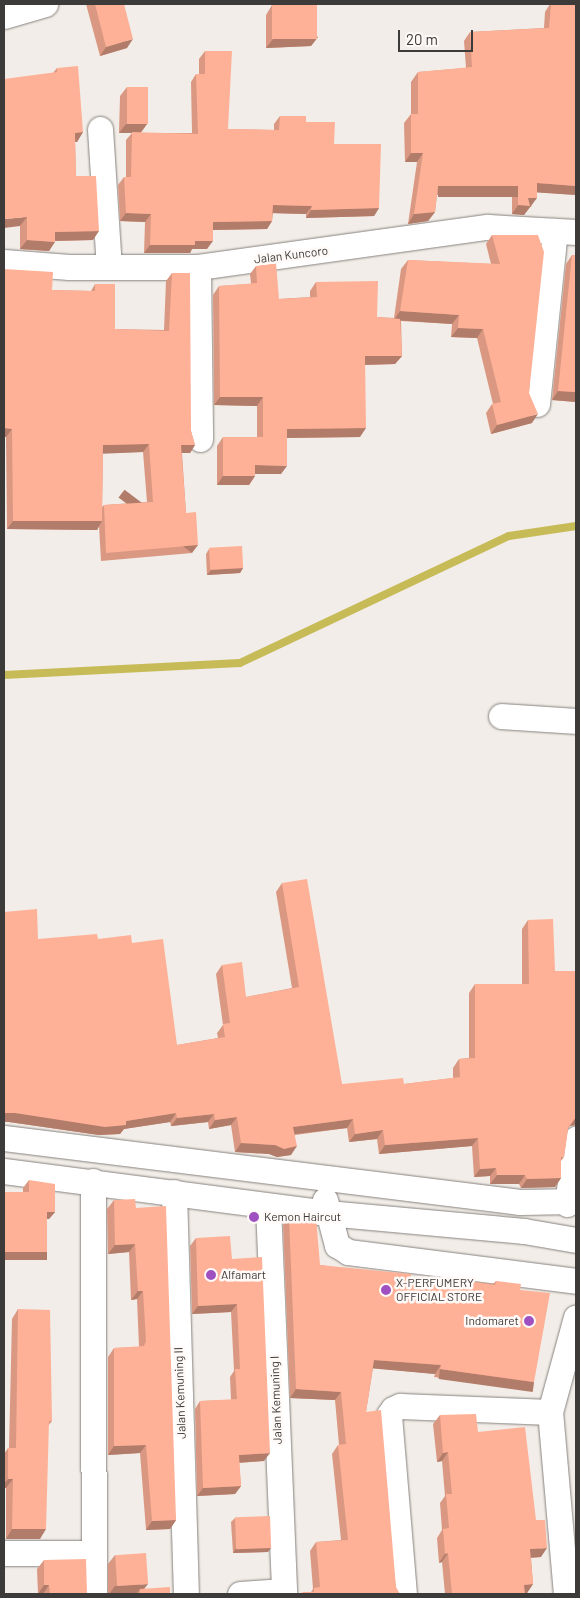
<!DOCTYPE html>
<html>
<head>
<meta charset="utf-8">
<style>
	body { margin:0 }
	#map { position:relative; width:580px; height:1598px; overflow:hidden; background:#f2ede8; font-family:Barlow,sans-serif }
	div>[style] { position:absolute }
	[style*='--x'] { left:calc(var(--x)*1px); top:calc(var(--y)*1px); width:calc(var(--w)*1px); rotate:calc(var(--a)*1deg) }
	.stream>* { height:8px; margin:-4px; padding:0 4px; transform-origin:4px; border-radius:4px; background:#c7bb58 }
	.roads { filter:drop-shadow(0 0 1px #87827e) drop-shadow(0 0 1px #87827e) }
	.minor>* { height:25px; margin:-12.5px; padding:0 12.5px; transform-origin:12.5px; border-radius:12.5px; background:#fff }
	.wall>* { inset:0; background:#da9882 }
	.shaded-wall>* { inset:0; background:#b27c6a; transform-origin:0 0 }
	.building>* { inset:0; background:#feb197; transform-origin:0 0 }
	.dots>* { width:14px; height:14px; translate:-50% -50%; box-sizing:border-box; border:2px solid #fffaf7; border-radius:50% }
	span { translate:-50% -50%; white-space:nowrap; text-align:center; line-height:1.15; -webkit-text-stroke:5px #fffaf7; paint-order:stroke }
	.street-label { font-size:12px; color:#3d3b39 }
	.poi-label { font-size:12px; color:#3d3b39 }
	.left { translate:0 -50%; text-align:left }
	.right { translate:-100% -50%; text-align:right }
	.frame { position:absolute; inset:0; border:5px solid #3d3b39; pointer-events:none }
	.scale { position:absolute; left:398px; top:30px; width:75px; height:22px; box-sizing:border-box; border:2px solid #3d3b39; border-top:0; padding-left:6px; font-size:15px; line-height:18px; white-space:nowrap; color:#3d3b39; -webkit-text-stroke:4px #fffaf7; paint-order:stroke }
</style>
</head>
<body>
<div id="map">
	<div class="stream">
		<i style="--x:4;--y:675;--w:236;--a:-2.9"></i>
		<i style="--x:240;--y:663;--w:297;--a:-25.3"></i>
		<i style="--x:509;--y:536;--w:68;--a:-8.5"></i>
	</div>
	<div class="roads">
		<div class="minor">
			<i style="--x:4;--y:16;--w:43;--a:-16.3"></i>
			<i style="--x:100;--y:129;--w:138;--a:86.3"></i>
			<i style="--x:4;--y:262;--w:65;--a:4.4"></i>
			<i style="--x:69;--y:267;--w:129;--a:0"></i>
			<i style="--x:198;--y:267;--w:293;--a:-7.9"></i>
			<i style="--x:488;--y:227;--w:88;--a:3.3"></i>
			<i style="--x:198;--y:267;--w:172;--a:89.3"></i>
			<i style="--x:537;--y:404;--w:174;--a:-84.1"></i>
			<i style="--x:501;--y:716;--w:75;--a:3.8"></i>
			<i style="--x:4;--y:1138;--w:520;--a:7.07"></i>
			<i style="--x:520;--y:1202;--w:56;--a:-1"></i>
			<i style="--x:4;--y:1171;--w:326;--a:7.4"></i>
			<i style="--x:327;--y:1213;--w:198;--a:5.2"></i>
			<i style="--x:524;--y:1231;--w:53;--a:9.8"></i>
			<i style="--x:93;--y:1181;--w:413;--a:89.9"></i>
			<i style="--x:174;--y:1192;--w:402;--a:88.3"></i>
			<i style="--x:325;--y:1200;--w:47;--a:75.1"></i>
			<i style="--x:337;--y:1245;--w:13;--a:32"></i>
			<i style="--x:348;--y:1252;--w:230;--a:7.2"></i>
			<i style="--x:567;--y:1204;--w:66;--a:-82.1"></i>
			<i style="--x:268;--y:1206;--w:388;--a:87.6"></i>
			<i style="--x:4;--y:1553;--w:90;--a:0"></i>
			<i style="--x:240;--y:1594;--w:44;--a:-3.9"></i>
			<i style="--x:404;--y:1594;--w:180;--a:-94.8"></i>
			<i style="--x:389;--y:1415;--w:7;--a:-56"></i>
			<i style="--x:393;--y:1409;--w:8;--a:-23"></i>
			<i style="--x:400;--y:1406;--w:150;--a:2.3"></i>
			<i style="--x:566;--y:1594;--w:183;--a:-95"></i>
			<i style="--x:550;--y:1412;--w:98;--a:-74.7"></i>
		</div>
	</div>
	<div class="wall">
		<i style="clip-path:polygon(86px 4px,124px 4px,127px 48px,100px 56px)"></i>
		<i style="clip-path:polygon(550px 4px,576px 4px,576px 195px,537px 192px,531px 207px,530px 207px,524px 215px,512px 214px,512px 195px,437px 195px,435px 212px,428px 221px,408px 224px,417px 162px,405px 162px,404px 123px,411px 114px,411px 82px,418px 72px,466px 68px,464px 41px,470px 32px,544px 28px,545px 12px)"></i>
		<i style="clip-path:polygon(272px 5px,318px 37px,311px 46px,266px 48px,266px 15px)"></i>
		<i style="clip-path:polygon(205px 51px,228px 129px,274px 130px,274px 124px,280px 116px,306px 122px,334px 144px,379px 208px,374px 216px,306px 218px,306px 214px,273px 213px,272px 221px,267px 229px,213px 230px,207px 249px,192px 249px,190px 253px,144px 253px,145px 222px,120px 221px,118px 185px,124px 177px,126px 177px,126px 140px,132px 133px,119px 133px,120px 96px,127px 87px,147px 124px,141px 133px,192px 133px,191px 82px,196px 74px,199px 74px,199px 59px)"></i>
		<i style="clip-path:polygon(57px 68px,83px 132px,77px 142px,75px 142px,76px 176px,93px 240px,55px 241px,49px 251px,20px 249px,20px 226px,53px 73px)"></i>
		<i style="clip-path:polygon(492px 235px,538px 235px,529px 393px,532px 423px,491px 434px,486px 413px,492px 404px,493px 404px,477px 338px,451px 337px,452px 324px,401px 321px,402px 356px,395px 364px,365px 365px,360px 437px,287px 438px,281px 474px,255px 474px,255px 476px,249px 485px,217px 485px,217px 446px,223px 437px,257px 437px,257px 406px,214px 405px,213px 295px,219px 286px,251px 284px,250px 274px,256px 266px,279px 299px,310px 297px,310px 291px,316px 282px,377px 317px,394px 318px,401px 269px,408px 260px,491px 264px,486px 244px)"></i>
		<i style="clip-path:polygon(572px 255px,576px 402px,552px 400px,566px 264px)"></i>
		<i style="clip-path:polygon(evenodd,4px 269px,52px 290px,91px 291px,95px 284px,115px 329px,164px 330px,166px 281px,172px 273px,191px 431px,195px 445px,190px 453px,182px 453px,186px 513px,192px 553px,101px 561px,99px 526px,97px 530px,7px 529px,6px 437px,4px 437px,4px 269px,143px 452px,147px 502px,104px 505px,102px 507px,103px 453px,143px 452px)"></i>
		<i style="clip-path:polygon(209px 549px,243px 568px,240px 573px,207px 575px,206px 554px)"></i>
		<i style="clip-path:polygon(282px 883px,342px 1084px,404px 1084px,453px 1078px,453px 1068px,459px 1059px,469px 1058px,469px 993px,475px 984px,522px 984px,522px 929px,528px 920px,555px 971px,576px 971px,576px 1125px,570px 1126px,568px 1129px,564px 1157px,561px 1161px,561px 1178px,555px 1187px,521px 1188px,519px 1184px,490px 1184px,490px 1176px,474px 1177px,472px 1146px,379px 1154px,377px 1139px,349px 1142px,347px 1128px,295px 1135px,291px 1155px,277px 1157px,269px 1154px,235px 1152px,231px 1125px,209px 1129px,208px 1122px,171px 1126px,170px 1122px,124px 1129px,120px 1134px,99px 1135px,9px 1122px,38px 939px,98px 939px,132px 943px,177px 1045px,218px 1038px,217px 1033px,223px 1025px,216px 974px,222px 965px,246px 997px,292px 988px,276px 892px)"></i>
		<i style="clip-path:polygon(29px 1180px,55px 1212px,49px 1219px,47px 1219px,47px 1252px,41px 1260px,23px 1192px,23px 1188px)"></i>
		<i style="clip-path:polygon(114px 1200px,136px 1208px,176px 1520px,170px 1529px,146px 1530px,140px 1453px,108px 1455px,108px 1357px,114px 1348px,139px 1347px,137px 1299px,131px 1300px,129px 1252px,108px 1254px,107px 1209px)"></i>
		<i style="clip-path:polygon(289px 1217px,320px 1265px,456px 1284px,459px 1280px,493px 1284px,496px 1281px,520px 1290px,534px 1382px,528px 1390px,434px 1377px,435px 1374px,373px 1368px,366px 1412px,396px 1587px,311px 1592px,313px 1589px,310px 1551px,316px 1542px,341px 1540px,332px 1454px,338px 1445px,339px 1445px,335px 1400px,290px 1398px,283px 1225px)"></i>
		<i style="clip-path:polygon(196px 1238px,232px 1259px,264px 1461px,239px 1463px,241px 1486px,235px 1494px,197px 1496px,195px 1409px,200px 1401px,231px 1400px,230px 1377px,234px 1371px,231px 1312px,192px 1314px,190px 1246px)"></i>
		<i style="clip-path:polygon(18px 1309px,52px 1421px,48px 1426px,40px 1539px,6px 1539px,6px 1488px,4px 1488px,4px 1454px,8px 1448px,9px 1448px,12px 1319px)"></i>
		<i style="clip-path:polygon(440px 1415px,478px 1432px,536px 1520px,541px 1557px,531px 1558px,533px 1584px,527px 1593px,525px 1593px,525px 1594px,445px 1594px,442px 1562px,439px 1563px,437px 1538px,442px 1530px,440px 1503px,445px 1496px,442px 1461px,437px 1462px,433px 1424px)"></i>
		<i style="clip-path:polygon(235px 1518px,268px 1552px,233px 1553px,231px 1522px)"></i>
		<i style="clip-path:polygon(115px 1555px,144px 1589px,170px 1594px,136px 1594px,137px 1593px,108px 1594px,108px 1564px)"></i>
		<i style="clip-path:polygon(44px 1560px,87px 1594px,38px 1594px,37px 1569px)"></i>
	</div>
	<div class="shaded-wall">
		<i style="clip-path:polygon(318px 37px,311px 46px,266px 48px,273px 39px)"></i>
		<i style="clip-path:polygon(133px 39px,127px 48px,100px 56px,106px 47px)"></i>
		<i style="clip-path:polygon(126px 124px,147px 124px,140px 133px,119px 133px)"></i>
		<i style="clip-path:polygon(83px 132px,77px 142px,69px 142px,75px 133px)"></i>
		<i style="clip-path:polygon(411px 153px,423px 153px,417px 162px,405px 162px)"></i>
		<i style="clip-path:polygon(537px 183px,576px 186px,576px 195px,530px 192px)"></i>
		<i style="left:438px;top:186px;width:80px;height:11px"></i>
		<i style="clip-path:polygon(528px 198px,537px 198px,524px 215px,512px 214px,518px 205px)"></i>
		<i style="clip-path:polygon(273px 205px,312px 206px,306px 214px,267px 213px)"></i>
		<i style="clip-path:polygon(379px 208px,374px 216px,306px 218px,311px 210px)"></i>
		<i style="clip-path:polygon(435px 212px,428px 221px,408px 224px,414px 214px)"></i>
		<i style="clip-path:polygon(126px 213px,151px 214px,145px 222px,120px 221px)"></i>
		<i style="clip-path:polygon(27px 217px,20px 226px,4px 228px,4px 219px)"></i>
		<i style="clip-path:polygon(272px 221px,267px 229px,208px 230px,213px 222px)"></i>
		<i style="clip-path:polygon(99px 231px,93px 240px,49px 241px,55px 232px)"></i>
		<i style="clip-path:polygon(27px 240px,55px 242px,49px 251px,20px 249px)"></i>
		<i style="clip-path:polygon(195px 241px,213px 241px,207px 249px,192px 249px,190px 253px,144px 253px,150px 245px)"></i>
		<i style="clip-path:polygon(400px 311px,459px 315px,452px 324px,394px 320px)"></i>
		<i style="clip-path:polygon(458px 328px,483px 329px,477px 338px,451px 337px)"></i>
		<i style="clip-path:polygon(365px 356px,402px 356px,395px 364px,359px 365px)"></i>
		<i style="clip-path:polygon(558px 391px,576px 392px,576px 402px,552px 400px)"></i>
		<i style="clip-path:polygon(220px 397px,263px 397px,257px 406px,214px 405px)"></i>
		<i style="clip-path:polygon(538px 414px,532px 423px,491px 434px,497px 425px)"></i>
		<i style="clip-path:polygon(4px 428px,12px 429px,6px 437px,4px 437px)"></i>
		<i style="clip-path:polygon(366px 428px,360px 437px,281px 438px,287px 429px)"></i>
		<i style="clip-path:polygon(149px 444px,143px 452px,97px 454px,103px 445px)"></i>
		<i style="clip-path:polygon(181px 445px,195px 445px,190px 453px,176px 453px)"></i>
		<i style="clip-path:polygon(255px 465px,287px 466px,281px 474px,249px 474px)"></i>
		<i style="clip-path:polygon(223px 476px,255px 476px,249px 485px,217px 485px)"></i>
		<i style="clip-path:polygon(13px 521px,102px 521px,97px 530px,7px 529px)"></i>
		<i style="left:198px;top:545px;width:10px;height:92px;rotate:127deg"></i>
		<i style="clip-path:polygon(243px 568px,240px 573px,207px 575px,211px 570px)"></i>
		<i style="clip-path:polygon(4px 1113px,15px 1113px,126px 1121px,176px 1113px,170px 1122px,124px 1129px,120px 1134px,99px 1135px,9px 1122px,4px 1122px)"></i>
		<i style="clip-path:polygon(214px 1114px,208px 1122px,171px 1126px,177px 1118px)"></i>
		<i style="clip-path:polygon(237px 1117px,231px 1125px,209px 1129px,215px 1120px)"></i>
		<i style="clip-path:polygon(576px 1117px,576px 1125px,570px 1126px,562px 1137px)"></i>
		<i style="clip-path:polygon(353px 1119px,347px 1128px,287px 1135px,293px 1127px)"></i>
		<i style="clip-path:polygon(383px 1130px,377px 1139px,349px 1142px,355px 1134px)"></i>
		<i style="clip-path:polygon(478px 1138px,472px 1146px,379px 1154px,385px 1145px)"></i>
		<i style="clip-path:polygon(241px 1143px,275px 1145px,297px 1146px,291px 1155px,277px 1157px,269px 1154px,235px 1152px)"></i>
		<i style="clip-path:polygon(496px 1168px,490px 1176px,474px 1177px,480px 1169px)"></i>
		<i style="clip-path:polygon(497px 1175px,525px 1175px,519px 1184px,490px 1184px)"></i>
		<i style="clip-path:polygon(561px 1178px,555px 1187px,521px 1188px,527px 1179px)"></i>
		<i style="clip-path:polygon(47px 1212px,55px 1212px,49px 1219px,41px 1219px)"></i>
		<i style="clip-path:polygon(135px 1244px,129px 1252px,108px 1254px,115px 1245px)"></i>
		<i style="left:4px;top:1252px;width:43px;height:8px"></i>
		<i style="clip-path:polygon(138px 1291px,143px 1291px,137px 1299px,131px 1300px)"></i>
		<i style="clip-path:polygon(237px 1304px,231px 1312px,192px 1314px,198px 1306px)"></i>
		<i style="clip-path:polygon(374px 1360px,441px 1365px,435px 1374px,368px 1368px)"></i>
		<i style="left:440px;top:1369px;width:95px;height:10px;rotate:8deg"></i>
		<i style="clip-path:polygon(296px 1389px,341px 1392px,335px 1400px,290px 1398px)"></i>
		<i style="clip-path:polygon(146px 1445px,140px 1453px,108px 1455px,114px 1446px)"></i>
		<i style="clip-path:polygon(448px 1452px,442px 1461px,437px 1462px,443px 1453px)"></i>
		<i style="clip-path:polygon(270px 1453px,264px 1461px,233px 1463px,239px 1455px)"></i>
		<i style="clip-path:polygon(8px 1479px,13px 1479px,6px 1488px,4px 1488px,4px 1484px)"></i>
		<i style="clip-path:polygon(241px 1486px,235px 1494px,197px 1496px,203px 1488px)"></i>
		<i style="clip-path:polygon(176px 1520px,170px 1529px,146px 1530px,152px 1521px)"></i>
		<i style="clip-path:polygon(12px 1529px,46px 1529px,40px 1539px,6px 1539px)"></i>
		<i style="clip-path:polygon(236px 1548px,271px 1548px,268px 1552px,233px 1553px)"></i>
		<i style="clip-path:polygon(547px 1548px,541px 1557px,524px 1558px,530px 1549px)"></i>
		<i style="clip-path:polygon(448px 1553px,442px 1562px,439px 1563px,445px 1554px)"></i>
		<i style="clip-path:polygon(148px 1584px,141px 1593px,140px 1589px,137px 1593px,109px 1594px,115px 1586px)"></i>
		<i style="clip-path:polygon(533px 1584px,527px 1593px,518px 1594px,524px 1585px)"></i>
		<i style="clip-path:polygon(44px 1585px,49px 1585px,43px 1594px,38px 1594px)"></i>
	</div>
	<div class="building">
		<i style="clip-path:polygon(95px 4px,124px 4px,133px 39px,106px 47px)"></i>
		<i style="clip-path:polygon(551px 4px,576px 4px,576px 186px,537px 183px,537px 198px,528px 198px,530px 206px,518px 205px,518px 186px,438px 186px,435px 212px,414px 214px,423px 153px,411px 153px,411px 114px,418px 114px,418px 72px,472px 67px,470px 32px,549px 28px)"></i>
		<i style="left:272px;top:5px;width:45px;height:34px"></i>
		<i style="clip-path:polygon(205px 51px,232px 51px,228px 129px,279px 130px,280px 116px,306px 116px,306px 122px,335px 122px,334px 144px,381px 144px,379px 208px,311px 210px,312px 206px,273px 205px,272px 221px,213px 222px,213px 241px,195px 241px,195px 245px,150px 245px,151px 214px,126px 213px,124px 177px,131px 177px,132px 132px,198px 134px,196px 74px,205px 74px)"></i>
		<i style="clip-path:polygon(78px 66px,83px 132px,75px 133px,76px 176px,96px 176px,99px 231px,55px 232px,55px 242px,27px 240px,27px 217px,4px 219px,4px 79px,57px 72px,57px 68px)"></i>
		<i style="left:127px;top:87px;width:21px;height:37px"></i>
		<i style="clip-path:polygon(492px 235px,538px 235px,544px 252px,529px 393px,538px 414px,497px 425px,492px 404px,501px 402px,483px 329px,458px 328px,459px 315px,400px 311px,408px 260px,500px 264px)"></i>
		<i style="clip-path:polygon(572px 255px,576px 255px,576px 392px,558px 391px)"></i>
		<i style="clip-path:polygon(276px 263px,279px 299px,317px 297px,316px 282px,378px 281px,377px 317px,400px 319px,402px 356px,365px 356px,366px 428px,287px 429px,287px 466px,255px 465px,255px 476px,223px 476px,223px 437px,263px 437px,263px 397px,220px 397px,219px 286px,257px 283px,256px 266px)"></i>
		<i style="clip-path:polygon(4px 269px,53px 272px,52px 290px,95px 291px,95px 284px,115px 284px,115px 329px,169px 331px,172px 273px,190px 273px,191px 431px,195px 445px,181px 445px,186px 513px,196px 512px,198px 545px,106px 553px,104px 505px,153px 502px,149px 444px,103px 445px,102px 521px,13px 521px,12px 429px,4px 428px)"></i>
		<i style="left:242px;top:546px;width:22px;height:33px;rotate:87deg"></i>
		<i style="clip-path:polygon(307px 879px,342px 1084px,403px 1078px,404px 1084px,460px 1077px,459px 1059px,475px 1058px,475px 984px,529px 984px,528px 920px,553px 919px,555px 971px,576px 971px,576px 1117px,568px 1128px,564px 1157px,561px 1157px,561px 1178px,527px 1179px,525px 1175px,497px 1175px,496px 1168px,480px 1169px,478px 1138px,385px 1145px,383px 1130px,355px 1134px,353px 1119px,293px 1127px,297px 1146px,284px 1149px,275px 1145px,241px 1143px,237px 1117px,215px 1120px,214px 1114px,177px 1118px,176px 1113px,126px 1121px,126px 1125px,105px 1127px,15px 1113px,4px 1113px,4px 912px,37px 909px,38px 939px,97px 934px,98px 939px,131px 935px,132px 943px,163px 939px,177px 1045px,225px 1037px,223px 1024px,230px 1023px,222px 965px,242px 962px,246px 997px,299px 987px,282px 883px)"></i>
		<i style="clip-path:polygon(29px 1180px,55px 1184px,55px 1212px,47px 1212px,47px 1252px,4px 1252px,4px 1192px,29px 1192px)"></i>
		<i style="clip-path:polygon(135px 1199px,136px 1208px,166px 1206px,176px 1520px,152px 1521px,146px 1445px,114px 1446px,114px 1348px,144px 1346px,146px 1341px,143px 1291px,138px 1291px,135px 1244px,115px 1245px,114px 1200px)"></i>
		<i style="clip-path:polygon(289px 1217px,316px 1217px,320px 1265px,411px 1274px,411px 1278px,459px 1284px,459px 1280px,495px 1285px,496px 1281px,521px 1284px,520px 1290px,550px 1293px,534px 1382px,440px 1369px,441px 1365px,374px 1360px,366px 1412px,381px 1410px,396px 1587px,400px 1594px,299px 1594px,303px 1592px,314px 1592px,314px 1588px,320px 1587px,316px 1542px,348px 1540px,338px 1445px,346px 1444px,341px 1392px,296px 1389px)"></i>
		<i style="clip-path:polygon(230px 1236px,232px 1259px,262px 1257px,270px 1453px,239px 1455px,241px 1486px,203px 1488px,200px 1401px,237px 1399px,235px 1369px,240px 1369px,237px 1304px,198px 1306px,196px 1238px)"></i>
		<i style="clip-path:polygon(18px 1309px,50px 1310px,52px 1421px,49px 1421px,46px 1529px,12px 1529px,13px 1479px,8px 1479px,8px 1448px,16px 1448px)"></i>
		<i style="clip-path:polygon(476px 1414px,478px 1432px,525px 1427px,536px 1520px,545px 1520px,547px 1548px,530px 1549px,533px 1584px,524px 1585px,525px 1594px,452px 1594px,448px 1553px,445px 1554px,443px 1529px,449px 1528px,446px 1494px,452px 1494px,448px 1452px,443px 1453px,440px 1415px)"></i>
		<i style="left:270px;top:1516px;width:32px;height:35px;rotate:88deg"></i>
		<i style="left:146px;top:1553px;width:31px;height:31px;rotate:86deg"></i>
		<i style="clip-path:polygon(86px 1559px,87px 1594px,50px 1594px,49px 1585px,44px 1585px,44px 1560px)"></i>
		<i style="clip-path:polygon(170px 1587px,170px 1594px,140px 1594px,140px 1589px)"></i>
	</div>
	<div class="dots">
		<i style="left:254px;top:1217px;background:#9f50c1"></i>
		<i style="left:211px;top:1275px;background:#9f50c1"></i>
		<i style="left:386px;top:1290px;background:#9f50c1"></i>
		<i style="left:529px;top:1321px;background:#9f50c1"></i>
	</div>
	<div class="street-label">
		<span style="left:291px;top:255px;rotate:-7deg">Jalan Kuncoro</span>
		<span style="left:180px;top:1393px;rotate:-92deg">Jalan Kemuning II</span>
		<span style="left:276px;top:1400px;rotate:-92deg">Jalan Kemuning I</span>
	</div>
	<div class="poi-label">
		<span class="left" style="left:264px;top:1217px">Kemon Haircut</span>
		<span class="left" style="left:221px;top:1275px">Alfamart</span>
		<span class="left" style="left:396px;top:1290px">X-PERFUMERY<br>OFFICIAL STORE</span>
		<span class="right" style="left:519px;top:1321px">Indomaret</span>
	</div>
	<div class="frame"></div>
	<div class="scale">20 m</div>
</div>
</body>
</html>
